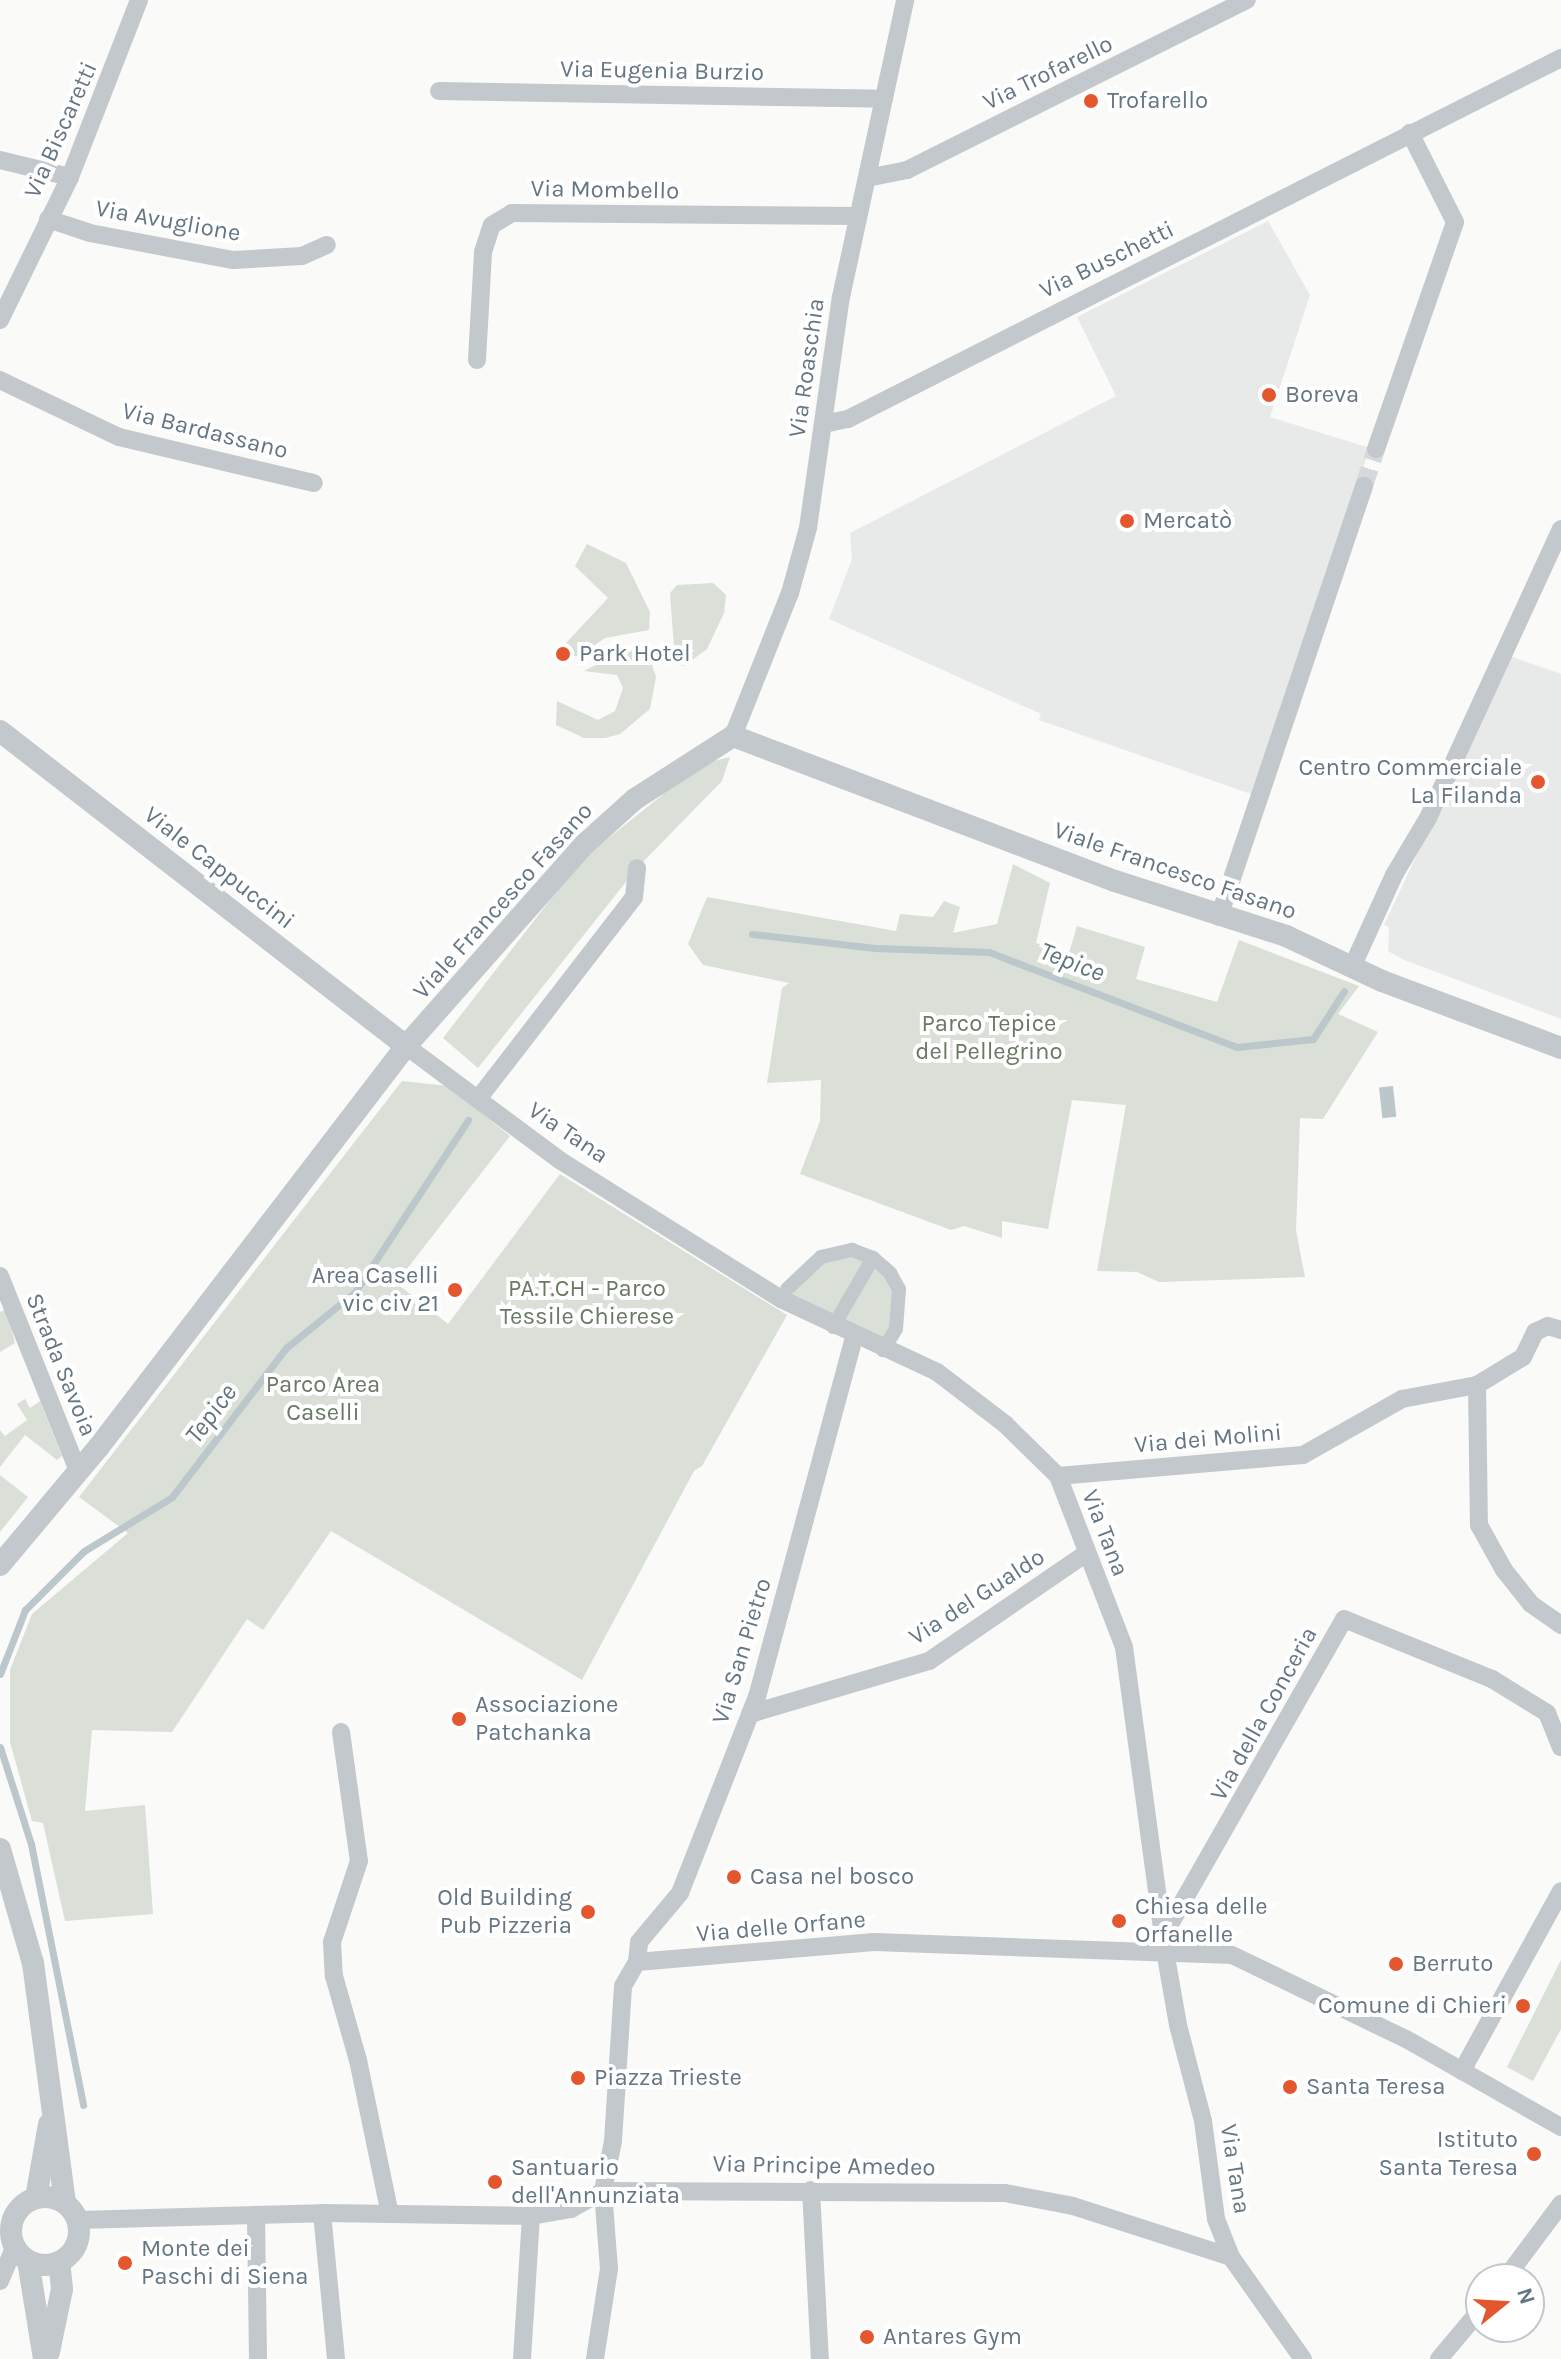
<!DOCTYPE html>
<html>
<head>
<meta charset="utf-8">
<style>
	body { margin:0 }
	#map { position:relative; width:1561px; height:2359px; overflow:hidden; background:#fafaf8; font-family:Karla,sans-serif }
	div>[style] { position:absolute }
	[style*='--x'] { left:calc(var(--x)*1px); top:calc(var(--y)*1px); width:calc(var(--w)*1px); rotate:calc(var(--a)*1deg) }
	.built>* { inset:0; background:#e8e9e9 }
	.green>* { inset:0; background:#dadfd7 }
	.water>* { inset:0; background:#bbc7cb; transform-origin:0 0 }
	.stream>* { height:7px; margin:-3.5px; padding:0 3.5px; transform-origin:3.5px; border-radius:3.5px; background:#bbc7cb }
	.minor-tunnel>* { height:18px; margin-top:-9px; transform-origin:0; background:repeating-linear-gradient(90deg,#d5d9db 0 18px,transparent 0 27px) }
	.pedestrian>* { height:14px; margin:-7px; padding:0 7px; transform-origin:7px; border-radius:7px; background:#c3c8cc }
	.minor>* { height:18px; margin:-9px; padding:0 9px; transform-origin:9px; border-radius:9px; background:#c3c8cc }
	.tertiary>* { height:22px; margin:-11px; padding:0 11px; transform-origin:11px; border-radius:11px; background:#c3c8cc }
	.tertiary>.ring { margin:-11px; padding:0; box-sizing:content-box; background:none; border:22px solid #c3c8cc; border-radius:50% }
	.dots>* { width:22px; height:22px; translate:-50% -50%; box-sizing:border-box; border:4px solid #fff; border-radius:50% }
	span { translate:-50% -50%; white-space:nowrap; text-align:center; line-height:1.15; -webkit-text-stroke:8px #fff; paint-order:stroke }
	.street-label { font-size:24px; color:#657683 }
	.poi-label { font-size:24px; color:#657683 }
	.left { translate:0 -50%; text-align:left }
	.right { translate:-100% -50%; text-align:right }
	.park-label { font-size:24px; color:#687a64 }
	.water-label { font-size:26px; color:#60757c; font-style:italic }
	.north { position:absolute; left:1465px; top:2263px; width:80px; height:80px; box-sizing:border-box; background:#fff; border:2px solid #c1c8cd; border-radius:50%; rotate:72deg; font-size:22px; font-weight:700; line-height:32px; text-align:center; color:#657683 }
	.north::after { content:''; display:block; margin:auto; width:28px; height:36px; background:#e4572e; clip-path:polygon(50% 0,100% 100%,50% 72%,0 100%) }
</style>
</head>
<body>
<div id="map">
	<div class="built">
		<i style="clip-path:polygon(1268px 221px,1310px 295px,1270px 417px,1370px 448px,1251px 794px,1039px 720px,1041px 714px,829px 619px,852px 559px,850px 533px,1116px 396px,1077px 317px)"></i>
		<i style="clip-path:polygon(1510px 656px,1561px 674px,1561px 1019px,1402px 959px,1388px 951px,1389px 927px,1384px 925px)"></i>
	</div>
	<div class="green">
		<i style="clip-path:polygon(587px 544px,626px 563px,650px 612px,649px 630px,605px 638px,579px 656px,554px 656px,608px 598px,575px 566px)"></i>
		<i style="clip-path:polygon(713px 583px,726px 595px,724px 613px,707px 649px,684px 666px,675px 661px,670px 593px,677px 585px)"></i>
		<i style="clip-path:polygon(629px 648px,640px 648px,649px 656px,656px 677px,650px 709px,620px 734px,605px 738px,584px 738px,556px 725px,557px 701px,598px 720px,615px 711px,623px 688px,617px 675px,584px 671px)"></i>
		<i style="clip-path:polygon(730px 757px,722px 781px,637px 868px,478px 1068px,443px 1038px,581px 860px,701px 764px)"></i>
		<i style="clip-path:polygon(1013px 864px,1050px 883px,1036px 943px,1069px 953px,1077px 926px,1145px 947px,1136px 979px,1217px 1002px,1239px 940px,1359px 986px,1338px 1014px,1378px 1032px,1323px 1119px,1300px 1118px,1296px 1231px,1305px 1277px,1159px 1282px,1137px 1272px,1097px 1271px,1126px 1105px,1072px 1100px,1048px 1229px,1002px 1221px,1002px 1238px,964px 1226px,951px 1230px,800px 1174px,820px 1121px,821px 1080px,767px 1083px,782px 988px,789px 983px,703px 965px,688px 944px,707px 897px,896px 931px,900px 914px,933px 917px,944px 901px,960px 907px,953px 933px,997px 924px)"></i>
		<i style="clip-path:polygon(402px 1081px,448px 1086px,510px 1136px,396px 1283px,448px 1324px,560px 1174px,787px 1315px,702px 1466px,694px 1471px,582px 1680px,331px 1531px,263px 1630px,247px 1619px,172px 1732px,92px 1730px,85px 1811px,145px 1805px,153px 1914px,65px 1921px,43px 1823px,32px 1821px,10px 1742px,10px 1670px,32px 1614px,128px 1533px,79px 1497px)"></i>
		<i style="clip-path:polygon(838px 1251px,890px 1273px,901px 1310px,883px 1350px,783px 1300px,787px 1289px)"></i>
		<i style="clip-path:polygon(7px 1309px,15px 1343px,0 1352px,0 1312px)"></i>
		<i style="clip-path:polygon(25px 1399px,30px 1408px,40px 1401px,62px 1456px,57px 1460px,25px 1435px,0 1467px,0 1430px,5px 1436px,27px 1420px,17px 1404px)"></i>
		<i style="clip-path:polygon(0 1475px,28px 1497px,0 1532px)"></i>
		<i style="clip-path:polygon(1561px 1960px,1561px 2029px,1533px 2081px,1507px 2067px)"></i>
	</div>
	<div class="water">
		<i style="left:1393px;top:1086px;width:31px;height:14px;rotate:84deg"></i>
	</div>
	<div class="stream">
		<i style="--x:752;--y:934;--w:124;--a:6.5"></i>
		<i style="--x:875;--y:948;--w:114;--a:2"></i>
		<i style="--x:989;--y:952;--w:266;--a:21"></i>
		<i style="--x:1237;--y:1047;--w:76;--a:-6"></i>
		<i style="--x:1313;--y:1039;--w:57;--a:-57.1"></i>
		<i style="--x:0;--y:1674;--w:69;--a:-68.7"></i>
		<i style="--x:25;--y:1610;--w:83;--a:-45"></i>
		<i style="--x:84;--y:1551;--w:103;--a:-31.5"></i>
		<i style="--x:172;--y:1497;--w:188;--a:-52.6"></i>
		<i style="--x:286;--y:1348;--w:89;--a:-39.1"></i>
		<i style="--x:355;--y:1292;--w:206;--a:-56.7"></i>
		<i style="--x:0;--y:1747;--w:102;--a:72.3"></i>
		<i style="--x:31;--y:1844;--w:266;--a:78.7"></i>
	</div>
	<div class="minor-tunnel">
		<i style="--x:1364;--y:486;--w:39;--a:-72"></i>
	</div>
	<div class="pedestrian">
		<i style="--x:787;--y:1289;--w:47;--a:-43.3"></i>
		<i style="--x:821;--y:1257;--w:32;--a:-13"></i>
		<i style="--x:852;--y:1250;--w:22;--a:21"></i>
		<i style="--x:873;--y:1258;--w:23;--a:41"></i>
		<i style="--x:890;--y:1273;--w:18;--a:61"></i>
		<i style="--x:899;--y:1289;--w:40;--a:94.3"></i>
		<i style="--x:896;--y:1329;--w:25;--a:122"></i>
		<i style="--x:833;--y:1327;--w:80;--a:-59.9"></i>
	</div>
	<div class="minor">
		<i style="--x:439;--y:91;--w:445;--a:1"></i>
		<i style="--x:0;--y:160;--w:72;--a:13.7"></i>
		<i style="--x:867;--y:178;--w:41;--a:-11.3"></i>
		<i style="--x:907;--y:170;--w:380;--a:-26.6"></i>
		<i style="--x:48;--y:219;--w:44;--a:18.4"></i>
		<i style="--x:90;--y:233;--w:146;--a:10.7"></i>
		<i style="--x:233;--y:260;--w:69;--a:-3.3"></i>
		<i style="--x:302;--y:256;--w:27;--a:-24"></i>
		<i style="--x:0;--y:320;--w:159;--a:-63.9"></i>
		<i style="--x:70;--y:177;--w:190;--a:-68.7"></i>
		<i style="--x:477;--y:360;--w:108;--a:-86.8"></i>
		<i style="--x:483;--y:252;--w:28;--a:-72"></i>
		<i style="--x:492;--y:225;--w:23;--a:-31"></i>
		<i style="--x:512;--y:213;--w:345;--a:0.5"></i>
		<i style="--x:0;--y:380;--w:132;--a:25.6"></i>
		<i style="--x:119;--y:437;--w:200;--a:13.3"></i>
		<i style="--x:824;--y:424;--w:25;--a:-12"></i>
		<i style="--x:848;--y:419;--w:799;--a:-26.85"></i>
		<i style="--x:1376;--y:449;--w:240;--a:-70.8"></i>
		<i style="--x:1455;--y:222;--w:100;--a:-116.8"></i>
		<i style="--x:733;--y:736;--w:154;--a:-68.3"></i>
		<i style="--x:790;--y:593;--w:67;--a:-74.5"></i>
		<i style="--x:808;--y:528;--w:233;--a:-81.9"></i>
		<i style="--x:841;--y:297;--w:304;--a:-77.8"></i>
		<i style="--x:1219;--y:917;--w:455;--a:-71.4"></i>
		<i style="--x:1353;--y:965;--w:99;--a:-65.5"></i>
		<i style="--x:1394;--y:875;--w:66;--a:-59.2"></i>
		<i style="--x:1428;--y:818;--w:318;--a:-65.3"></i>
		<i style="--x:406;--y:1046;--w:193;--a:36.6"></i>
		<i style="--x:561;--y:1161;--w:260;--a:32.1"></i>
		<i style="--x:781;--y:1299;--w:172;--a:25.1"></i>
		<i style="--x:937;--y:1372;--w:86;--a:37.4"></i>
		<i style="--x:1005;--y:1424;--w:74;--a:44.5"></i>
		<i style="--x:1058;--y:1476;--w:183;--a:68.9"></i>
		<i style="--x:1124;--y:1647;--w:307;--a:82.3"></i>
		<i style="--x:1165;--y:1951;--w:75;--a:80"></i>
		<i style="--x:1178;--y:2025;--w:99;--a:75.4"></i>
		<i style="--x:1203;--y:2121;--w:99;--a:82.4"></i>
		<i style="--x:1216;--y:2219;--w:41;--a:68.5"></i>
		<i style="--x:1231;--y:2257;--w:125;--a:54.8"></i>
		<i style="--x:478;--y:1099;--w:255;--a:-52.3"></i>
		<i style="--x:634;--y:897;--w:29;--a:-84"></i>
		<i style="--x:0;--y:1276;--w:210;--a:68.2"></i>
		<i style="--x:1477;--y:1385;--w:140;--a:89.2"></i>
		<i style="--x:1479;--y:1525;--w:51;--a:60.9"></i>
		<i style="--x:1504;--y:1570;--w:43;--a:51.5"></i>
		<i style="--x:1531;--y:1604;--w:37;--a:35"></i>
		<i style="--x:1058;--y:1476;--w:246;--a:-4.9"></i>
		<i style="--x:1303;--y:1455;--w:114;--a:-29.5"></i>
		<i style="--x:1402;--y:1399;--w:76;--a:-10.6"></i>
		<i style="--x:1477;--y:1385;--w:54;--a:-31.3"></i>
		<i style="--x:1523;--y:1357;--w:28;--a:-64"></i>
		<i style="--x:1535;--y:1332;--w:14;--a:-25"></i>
		<i style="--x:1548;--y:1326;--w:14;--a:17"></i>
		<i style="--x:750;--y:1714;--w:187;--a:-16.5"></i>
		<i style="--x:929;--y:1661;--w:191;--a:-34.4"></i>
		<i style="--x:341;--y:1732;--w:130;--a:82.1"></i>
		<i style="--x:359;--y:1861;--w:85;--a:108.4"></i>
		<i style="--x:332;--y:1942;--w:34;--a:87"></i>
		<i style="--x:334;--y:1976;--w:87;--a:74.1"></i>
		<i style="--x:358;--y:2060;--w:157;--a:78.3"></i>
		<i style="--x:1165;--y:1933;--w:361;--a:-60.3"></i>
		<i style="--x:1344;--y:1619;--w:160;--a:22.1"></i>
		<i style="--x:1492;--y:1679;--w:65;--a:31.7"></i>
		<i style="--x:1547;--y:1713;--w:37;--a:68"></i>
		<i style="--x:637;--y:1962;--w:20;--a:-84"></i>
		<i style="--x:639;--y:1942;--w:64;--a:-50.1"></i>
		<i style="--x:680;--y:1893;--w:211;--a:-68.6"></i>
		<i style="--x:757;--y:1697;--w:373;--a:-74.9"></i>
		<i style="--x:1462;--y:2071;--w:205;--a:-61.2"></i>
		<i style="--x:811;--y:2190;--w:169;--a:87"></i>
		<i style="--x:322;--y:2213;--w:147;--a:84.5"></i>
		<i style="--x:256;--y:2216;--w:143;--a:89.2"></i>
		<i style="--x:78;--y:2220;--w:244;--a:-1.6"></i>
		<i style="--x:322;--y:2213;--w:209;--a:0.8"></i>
		<i style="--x:531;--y:2216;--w:41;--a:-9.9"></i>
		<i style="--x:571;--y:2209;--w:37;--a:-29"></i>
		<i style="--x:603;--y:2191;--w:402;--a:0.3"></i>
		<i style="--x:1005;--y:2193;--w:69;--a:10.8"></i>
		<i style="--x:1073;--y:2206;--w:166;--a:17.9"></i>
		<i style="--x:1505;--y:2279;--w:94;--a:-53.3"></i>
		<i style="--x:0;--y:2281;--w:38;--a:-67"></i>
		<i style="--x:522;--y:2359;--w:143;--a:-86.4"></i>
		<i style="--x:595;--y:2359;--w:91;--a:-81.2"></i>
		<i style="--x:609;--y:2269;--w:78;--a:-94.4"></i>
		<i style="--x:603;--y:2191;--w:51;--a:-78.7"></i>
		<i style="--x:613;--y:2141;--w:155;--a:-86.3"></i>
		<i style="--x:623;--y:1986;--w:28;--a:-60"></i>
		<i style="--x:637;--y:1962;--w:238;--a:-4.8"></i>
		<i style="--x:874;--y:1942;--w:358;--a:2.1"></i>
		<i style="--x:1232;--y:1955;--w:193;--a:25.8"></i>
		<i style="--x:1406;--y:2039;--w:178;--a:29.6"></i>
		<i style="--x:1439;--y:2359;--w:65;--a:-50"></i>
	</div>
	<div class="tertiary">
		<i style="--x:0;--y:731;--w:514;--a:37.81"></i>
		<i style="--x:0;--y:1565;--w:153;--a:-50.1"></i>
		<i style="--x:98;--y:1448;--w:506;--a:-52.54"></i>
		<i style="--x:406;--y:1046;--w:270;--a:-48.5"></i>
		<i style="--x:585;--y:844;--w:67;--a:-42"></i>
		<i style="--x:635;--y:799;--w:117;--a:-32.7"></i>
		<i style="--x:733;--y:736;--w:409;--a:20.8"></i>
		<i style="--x:1115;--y:881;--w:180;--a:17.8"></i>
		<i style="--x:1286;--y:936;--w:106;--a:25.1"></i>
		<i style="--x:1382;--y:981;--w:191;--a:20.5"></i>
		<i style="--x:0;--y:1849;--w:119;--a:73.9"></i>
		<i style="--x:33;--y:1963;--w:242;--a:82.4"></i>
		<i class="ring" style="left:11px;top:2197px;width:46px;height:46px"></i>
		<i style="--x:36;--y:2198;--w:75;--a:-80"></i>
		<i style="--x:28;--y:2261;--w:99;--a:80.7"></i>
		<i style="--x:49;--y:2352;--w:64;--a:-78.3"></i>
		<i style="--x:62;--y:2289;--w:27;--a:-96"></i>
	</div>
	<div class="dots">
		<i style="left:1091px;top:101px;background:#e4572e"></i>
		<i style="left:1269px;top:395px;background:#e4572e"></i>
		<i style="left:1127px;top:521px;background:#e4572e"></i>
		<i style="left:563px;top:654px;background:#e4572e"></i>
		<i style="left:1538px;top:782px;background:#e4572e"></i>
		<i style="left:455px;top:1290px;background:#e4572e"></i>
		<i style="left:459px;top:1719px;background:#e4572e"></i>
		<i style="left:734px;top:1877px;background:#e4572e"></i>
		<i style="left:588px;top:1912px;background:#e4572e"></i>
		<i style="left:1119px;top:1921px;background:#e4572e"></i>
		<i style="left:1396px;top:1964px;background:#e4572e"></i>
		<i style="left:1523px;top:2006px;background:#e4572e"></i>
		<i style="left:578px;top:2078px;background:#e4572e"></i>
		<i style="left:1290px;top:2087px;background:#e4572e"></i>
		<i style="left:1534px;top:2154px;background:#e4572e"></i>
		<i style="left:495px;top:2182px;background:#e4572e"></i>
		<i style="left:125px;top:2263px;background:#e4572e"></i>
		<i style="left:867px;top:2337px;background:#e4572e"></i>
	</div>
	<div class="street-label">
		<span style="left:662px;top:71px;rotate:1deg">Via Eugenia Burzio</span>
		<span style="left:1048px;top:73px;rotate:-26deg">Via Trofarello</span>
		<span style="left:61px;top:130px;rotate:-66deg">Via Biscaretti</span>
		<span style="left:605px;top:190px;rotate:1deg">Via Mombello</span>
		<span style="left:168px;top:221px;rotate:10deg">Via Avuglione</span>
		<span style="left:1107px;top:260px;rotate:-26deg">Via Buschetti</span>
		<span style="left:807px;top:368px;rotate:-82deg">Via Roaschia</span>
		<span style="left:205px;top:431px;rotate:14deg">Via Bardassano</span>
		<span style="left:219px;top:868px;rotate:38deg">Viale Cappuccini</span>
		<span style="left:1175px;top:871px;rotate:19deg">Viale Francesco Fasano</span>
		<span style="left:503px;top:901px;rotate:-48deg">Viale Francesco Fasano</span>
		<span style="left:568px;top:1133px;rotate:34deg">Via Tana</span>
		<span style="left:61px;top:1365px;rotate:68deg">Strada Savoia</span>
		<span style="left:1208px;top:1439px;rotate:-5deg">Via dei Molini</span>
		<span style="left:1105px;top:1533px;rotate:69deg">Via Tana</span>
		<span style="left:977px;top:1597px;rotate:-33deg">Via del Gualdo</span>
		<span style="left:742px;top:1651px;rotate:-73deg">Via San Pietro</span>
		<span style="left:1264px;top:1714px;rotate:-61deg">Via della Conceria</span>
		<span style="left:781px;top:1927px;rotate:-5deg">Via delle Orfane</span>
		<span style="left:824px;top:2166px;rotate:1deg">Via Principe Amedeo</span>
		<span style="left:1235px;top:2169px;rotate:81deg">Via Tana</span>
	</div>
	<div class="poi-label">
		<span class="left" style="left:1107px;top:101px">Trofarello</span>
		<span class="left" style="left:1285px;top:395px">Boreva</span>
		<span class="left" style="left:1143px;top:521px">Mercatò</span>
		<span class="left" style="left:579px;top:654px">Park Hotel</span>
		<span class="right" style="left:1522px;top:782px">Centro Commerciale<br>La Filanda</span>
		<span class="right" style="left:439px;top:1290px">Area Caselli<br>vic civ 21</span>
		<span class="left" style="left:475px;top:1719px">Associazione<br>Patchanka</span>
		<span class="left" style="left:750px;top:1877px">Casa nel bosco</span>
		<span class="right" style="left:572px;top:1912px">Old Building<br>Pub Pizzeria</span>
		<span class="left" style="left:1135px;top:1921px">Chiesa delle<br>Orfanelle</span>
		<span class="left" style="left:1412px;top:1964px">Berruto</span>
		<span class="right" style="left:1507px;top:2006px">Comune di Chieri</span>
		<span class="left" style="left:594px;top:2078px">Piazza Trieste</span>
		<span class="left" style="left:1306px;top:2087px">Santa Teresa</span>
		<span class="right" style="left:1518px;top:2154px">Istituto<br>Santa Teresa</span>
		<span class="left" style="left:511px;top:2182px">Santuario<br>dell'Annunziata</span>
		<span class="left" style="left:141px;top:2263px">Monte dei<br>Paschi di Siena</span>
		<span class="left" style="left:883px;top:2337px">Antares Gym</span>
	</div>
	<div class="park-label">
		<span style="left:989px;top:1038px">Parco Tepice<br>del Pellegrino</span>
		<span style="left:587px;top:1303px">PA.T.CH - Parco<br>Tessile Chierese</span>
		<span style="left:323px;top:1399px">Parco Area<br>Caselli</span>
	</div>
	<div class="water-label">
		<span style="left:1072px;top:962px;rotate:21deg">Tepice</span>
		<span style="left:211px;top:1414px;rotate:-53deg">Tepice</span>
	</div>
	<div class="north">N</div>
</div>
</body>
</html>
